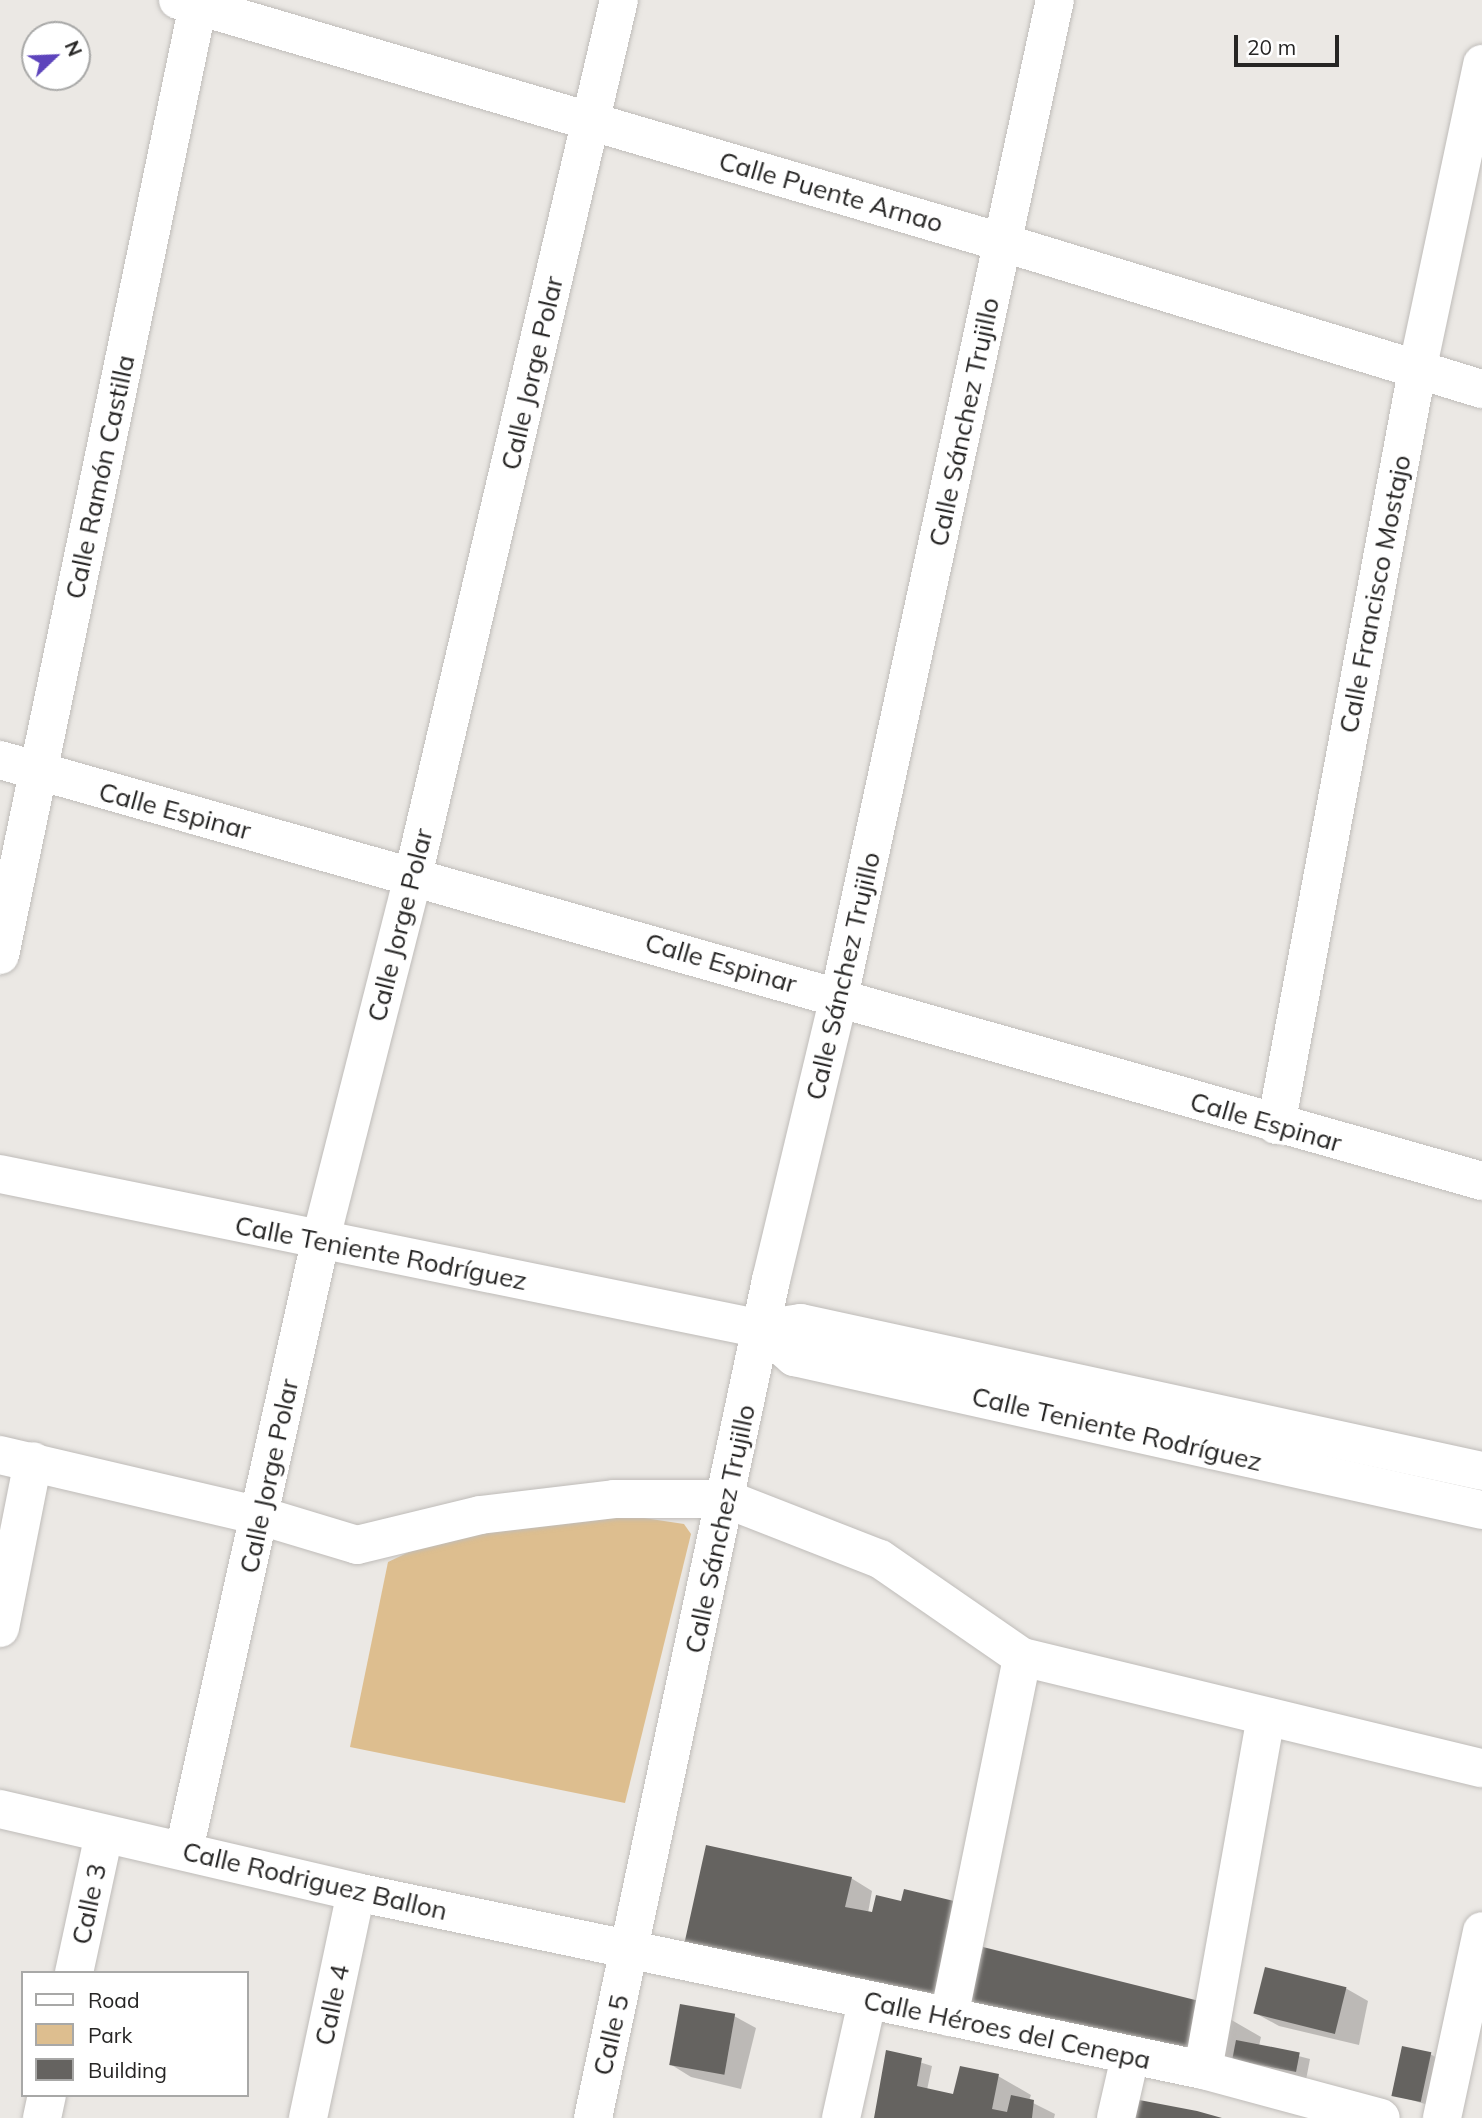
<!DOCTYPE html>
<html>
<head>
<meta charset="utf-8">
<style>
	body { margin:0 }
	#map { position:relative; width:1482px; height:2118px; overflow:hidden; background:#ebe8e4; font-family:Mulish,sans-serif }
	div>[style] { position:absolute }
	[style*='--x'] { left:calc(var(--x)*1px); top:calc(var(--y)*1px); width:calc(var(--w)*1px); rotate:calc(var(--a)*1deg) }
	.green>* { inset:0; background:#ddbe8f }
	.shadow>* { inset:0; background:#0003 }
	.building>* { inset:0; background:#656360; transform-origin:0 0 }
	.roads { filter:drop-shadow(0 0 2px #bfbcb9) drop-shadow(0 0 2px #bfbcb9) }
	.minor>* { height:38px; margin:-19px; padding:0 19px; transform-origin:19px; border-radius:19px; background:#fff }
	span { translate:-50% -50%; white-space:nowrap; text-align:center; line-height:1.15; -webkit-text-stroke:7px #fff; paint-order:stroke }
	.street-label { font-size:26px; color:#262524 }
	.legend { position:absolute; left:21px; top:1971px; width:228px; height:126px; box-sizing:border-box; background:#fff; border:2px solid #a8a8a7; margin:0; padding:9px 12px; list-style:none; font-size:21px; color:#262524 }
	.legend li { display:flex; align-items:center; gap:14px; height:35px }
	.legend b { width:35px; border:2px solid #a8a8a7 }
	.north { position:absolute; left:21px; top:21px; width:70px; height:70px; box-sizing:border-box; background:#fff; border:2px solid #a8a8a7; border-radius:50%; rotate:67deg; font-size:19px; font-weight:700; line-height:28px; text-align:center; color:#262524 }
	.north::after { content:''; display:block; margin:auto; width:24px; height:32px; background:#5d44bc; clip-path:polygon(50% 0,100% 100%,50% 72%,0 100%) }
	.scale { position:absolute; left:1234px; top:35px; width:105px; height:32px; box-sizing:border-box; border:4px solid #262524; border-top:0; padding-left:9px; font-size:21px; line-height:24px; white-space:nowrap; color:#262524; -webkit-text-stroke:5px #fff; paint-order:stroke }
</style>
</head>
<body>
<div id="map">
	<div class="green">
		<i style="clip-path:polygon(611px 1513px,684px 1524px,691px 1534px,625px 1803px,350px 1747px,388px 1562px,451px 1532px)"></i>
	</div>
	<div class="shadow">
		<i style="clip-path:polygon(851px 1878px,872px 1891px,868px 1913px,970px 1997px,1202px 2003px,1261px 2037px,1259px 2046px,1310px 2059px,1306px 2080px,773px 1969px)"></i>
		<i style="clip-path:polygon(1267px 1969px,1347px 1989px,1368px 2001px,1359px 2045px,1279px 2026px,1257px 2014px)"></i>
		<i style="clip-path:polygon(734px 2016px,756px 2028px,741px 2089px,691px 2077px,670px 2064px)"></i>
		<i style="clip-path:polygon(887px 2052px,932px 2066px,927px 2090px,953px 2096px,998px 2076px,1031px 2095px,1029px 2101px,1055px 2114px,1054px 2118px,876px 2118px)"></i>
		<i style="clip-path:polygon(1430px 2054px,1441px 2060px,1432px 2106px,1394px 2095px)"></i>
	</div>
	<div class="building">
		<i style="clip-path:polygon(706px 1845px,852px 1877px,845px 1907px,872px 1912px,876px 1895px,901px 1901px,904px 1889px,954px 1901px,935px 1994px,684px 1945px)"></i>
		<i style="left:983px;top:1947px;width:227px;height:59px;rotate:14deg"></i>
		<i style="left:1265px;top:1967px;width:84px;height:48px;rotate:14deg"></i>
		<i style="left:680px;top:2004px;width:56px;height:62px;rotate:10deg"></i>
		<i style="left:1236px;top:2040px;width:65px;height:20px;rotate:11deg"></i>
		<i style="left:1402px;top:2046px;width:30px;height:51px;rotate:12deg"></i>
		<i style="clip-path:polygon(886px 2050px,922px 2058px,917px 2086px,953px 2094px,960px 2066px,999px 2074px,992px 2109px,1007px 2112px,1011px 2095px,1034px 2100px,1032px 2118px,874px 2118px)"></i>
		<i style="clip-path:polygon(1134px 2099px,1197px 2111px,1222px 2118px,1130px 2118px)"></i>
	</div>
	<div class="roads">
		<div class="minor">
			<i style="--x:178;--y:0;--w:861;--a:16.39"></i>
			<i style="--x:1004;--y:243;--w:500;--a:17"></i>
			<i style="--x:0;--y:760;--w:1541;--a:15.86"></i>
			<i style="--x:0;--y:955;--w:976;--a:-78.23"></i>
			<i style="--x:1276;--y:1125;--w:767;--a:-79.41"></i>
			<i style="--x:1417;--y:371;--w:314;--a:-78"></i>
			<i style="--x:0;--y:1174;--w:778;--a:11.5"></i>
			<i style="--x:762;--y:1329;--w:39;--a:-9"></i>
			<i style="--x:801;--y:1323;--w:697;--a:12.26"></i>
			<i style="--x:762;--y:1329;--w:43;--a:41.2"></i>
			<i style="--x:794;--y:1357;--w:705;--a:12.54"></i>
			<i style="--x:0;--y:1455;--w:268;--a:13.2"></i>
			<i style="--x:261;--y:1516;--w:100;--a:16.8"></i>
			<i style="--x:357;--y:1545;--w:127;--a:-13.7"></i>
			<i style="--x:480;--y:1515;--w:135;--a:-6.8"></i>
			<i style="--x:614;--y:1499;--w:112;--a:0"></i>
			<i style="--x:726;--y:1499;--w:165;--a:21.3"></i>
			<i style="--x:880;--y:1559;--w:173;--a:34.6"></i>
			<i style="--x:1022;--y:1657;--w:473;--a:13.6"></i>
			<i style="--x:0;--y:1628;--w:170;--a:-78.8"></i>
			<i style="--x:0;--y:1809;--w:366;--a:13.1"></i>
			<i style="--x:356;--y:1892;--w:866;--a:11.87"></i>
			<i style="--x:1203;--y:2070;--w:184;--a:15.1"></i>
			<i style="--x:184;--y:1850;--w:623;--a:-77.39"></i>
			<i style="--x:320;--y:1242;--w:378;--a:-75.7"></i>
			<i style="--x:413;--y:876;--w:900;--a:-76.77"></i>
			<i style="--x:74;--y:1973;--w:142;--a:-77.8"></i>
			<i style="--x:949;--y:2017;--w:367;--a:-78.5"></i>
			<i style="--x:1203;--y:2070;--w:359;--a:-79.9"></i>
			<i style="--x:42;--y:2118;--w:24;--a:-78"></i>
			<i style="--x:308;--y:2118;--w:231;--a:-78"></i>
			<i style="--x:593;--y:2118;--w:857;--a:-78.01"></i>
			<i style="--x:771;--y:1280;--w:291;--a:-76.5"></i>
			<i style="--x:839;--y:997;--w:1020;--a:-77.78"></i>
			<i style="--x:841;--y:2118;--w:119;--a:-77.4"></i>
			<i style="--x:1116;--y:2118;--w:63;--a:-77.1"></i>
			<i style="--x:1442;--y:2118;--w:191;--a:-77.9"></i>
		</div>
	</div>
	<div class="street-label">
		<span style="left:831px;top:192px;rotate:16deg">Calle Puente Arnao</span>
		<span style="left:532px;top:373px;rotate:-77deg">Calle Jorge Polar</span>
		<span style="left:964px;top:422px;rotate:-78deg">Calle Sánchez Trujillo</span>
		<span style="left:100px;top:477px;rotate:-78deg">Calle Ramón Castilla</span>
		<span style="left:1375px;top:594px;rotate:-79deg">Calle Francisco Mostajo</span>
		<span style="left:175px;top:811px;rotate:15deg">Calle Espinar</span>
		<span style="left:400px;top:925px;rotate:-76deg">Calle Jorge Polar</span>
		<span style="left:721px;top:963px;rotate:16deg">Calle Espinar</span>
		<span style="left:843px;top:976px;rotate:-77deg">Calle Sánchez Trujillo</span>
		<span style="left:1266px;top:1122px;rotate:16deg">Calle Espinar</span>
		<span style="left:381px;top:1253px;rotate:11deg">Calle Teniente Rodríguez</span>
		<span style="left:1117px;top:1429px;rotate:13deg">Calle Teniente Rodríguez</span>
		<span style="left:269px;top:1476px;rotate:-78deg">Calle Jorge Polar</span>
		<span style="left:720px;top:1529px;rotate:-78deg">Calle Sánchez Trujillo</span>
		<span style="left:315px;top:1881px;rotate:13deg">Calle Rodriguez Ballon</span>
		<span style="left:89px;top:1904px;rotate:-78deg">Calle 3</span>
		<span style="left:332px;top:2005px;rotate:-78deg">Calle 4</span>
		<span style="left:1007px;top:2030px;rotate:12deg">Calle Héroes del Cenepa</span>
		<span style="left:611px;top:2035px;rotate:-77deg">Calle 5</span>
	</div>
	<ul class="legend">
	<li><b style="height:9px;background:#fff"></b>Road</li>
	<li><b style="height:19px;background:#ddbe8f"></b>Park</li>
	<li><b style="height:19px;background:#656360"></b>Building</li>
	</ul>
	<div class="north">N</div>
	<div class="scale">20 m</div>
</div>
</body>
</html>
